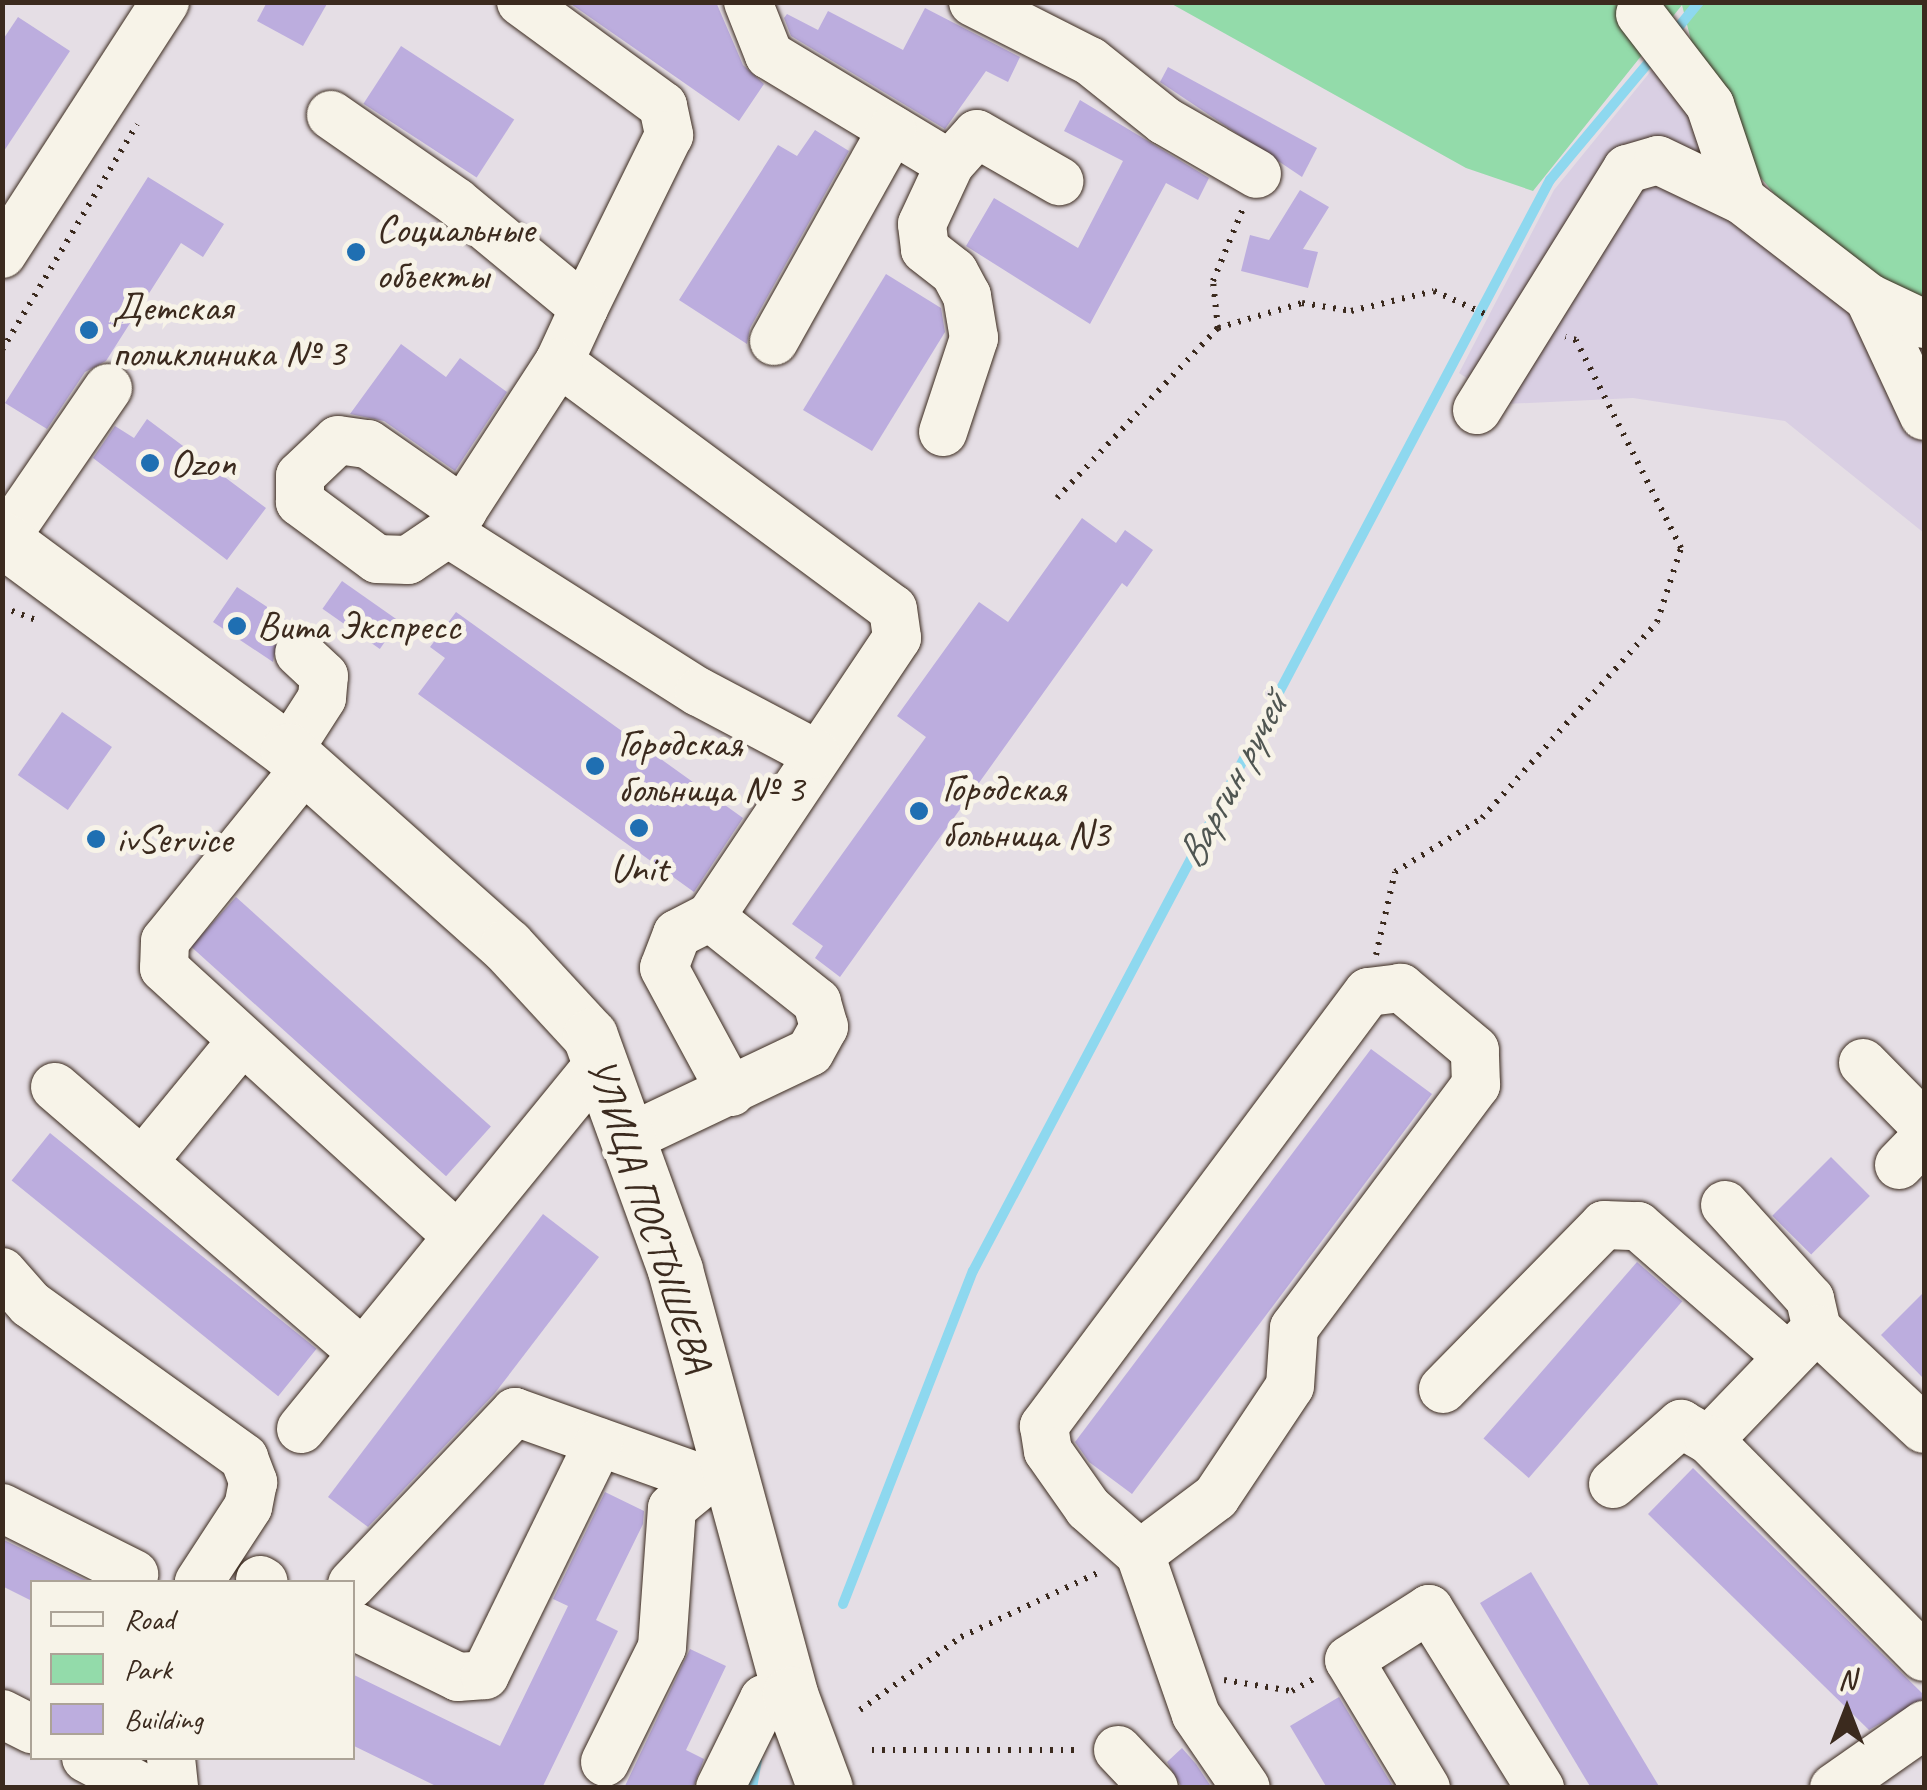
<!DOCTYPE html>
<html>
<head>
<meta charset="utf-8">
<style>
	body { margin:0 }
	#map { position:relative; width:1927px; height:1790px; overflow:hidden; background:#e5dee5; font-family:Caveat,sans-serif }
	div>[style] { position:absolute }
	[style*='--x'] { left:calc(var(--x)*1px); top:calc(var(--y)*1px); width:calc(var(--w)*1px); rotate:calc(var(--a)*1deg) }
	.built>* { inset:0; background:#d9cfe3 }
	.green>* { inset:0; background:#93dbaa }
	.stream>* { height:10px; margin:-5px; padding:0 5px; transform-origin:5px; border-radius:5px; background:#8ed8ef }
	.building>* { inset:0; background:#bcadde; transform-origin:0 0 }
	.path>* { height:6px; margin-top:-3px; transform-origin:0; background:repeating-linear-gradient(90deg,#3b2a1e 0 2.5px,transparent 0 10.5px) }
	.roads { filter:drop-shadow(0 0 2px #3b2a1e) drop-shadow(0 0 2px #3b2a1e) }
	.minor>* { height:48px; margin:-24px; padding:0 24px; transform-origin:24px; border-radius:24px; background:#f7f3e8 }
	.major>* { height:55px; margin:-27.5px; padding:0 27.5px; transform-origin:27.5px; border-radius:27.5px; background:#f7f3e8 }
	.dots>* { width:28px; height:28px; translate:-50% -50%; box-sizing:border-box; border:5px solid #f7f3e8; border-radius:50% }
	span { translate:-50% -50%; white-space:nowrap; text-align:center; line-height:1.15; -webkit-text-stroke:10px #f7f3e8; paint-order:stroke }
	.poi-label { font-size:40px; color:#3b2a1e }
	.left { translate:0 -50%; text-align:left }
	.street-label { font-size:40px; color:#3b2a1e }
	.water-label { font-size:42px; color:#505652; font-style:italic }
	.frame { position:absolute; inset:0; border:5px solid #3b2a1e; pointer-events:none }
	.legend { position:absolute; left:30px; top:1580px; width:325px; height:180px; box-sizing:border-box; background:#f7f3e8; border:2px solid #aca397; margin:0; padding:12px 18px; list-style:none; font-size:30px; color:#3b2a1e }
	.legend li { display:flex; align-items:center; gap:20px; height:50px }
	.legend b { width:50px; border:2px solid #aca397 }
	.north { position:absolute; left:1797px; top:1660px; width:100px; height:100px; -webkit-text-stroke:8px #f7f3e8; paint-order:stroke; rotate:0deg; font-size:28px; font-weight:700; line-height:40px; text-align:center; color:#3b2a1e }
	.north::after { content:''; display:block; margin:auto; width:35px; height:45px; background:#3b2a1e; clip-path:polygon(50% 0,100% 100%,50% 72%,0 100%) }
</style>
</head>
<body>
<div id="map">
	<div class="built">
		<i style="clip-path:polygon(1664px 55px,1731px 170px,1924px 344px,1924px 533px,1785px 421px,1633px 398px,1506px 404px,1459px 373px,1554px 190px)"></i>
	</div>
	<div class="green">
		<i style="clip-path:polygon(1170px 3px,1924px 3px,1924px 319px,1810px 236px,1756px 172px,1695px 56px,1682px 5px,1533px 191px,1466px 168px)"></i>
	</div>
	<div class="stream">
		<i style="--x:1672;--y:35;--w:43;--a:-50.7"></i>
		<i style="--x:843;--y:1604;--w:357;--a:-68.7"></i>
		<i style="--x:973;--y:1271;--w:1234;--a:-62.13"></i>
		<i style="--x:1550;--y:180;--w:162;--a:-50"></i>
		<i style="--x:752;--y:1788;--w:28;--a:-80"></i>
	</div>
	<div class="building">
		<i style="clip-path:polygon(267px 2px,328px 2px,303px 46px,257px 21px)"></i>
		<i style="clip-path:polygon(568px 2px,716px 2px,743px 65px,764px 84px,739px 121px)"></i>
		<i style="clip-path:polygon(925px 8px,1020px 57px,1008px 82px,986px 71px,945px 129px,791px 36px,784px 18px,787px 14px,818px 30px,828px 11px,903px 50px)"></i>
		<i style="clip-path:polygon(18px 17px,70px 51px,2px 154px,2px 41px)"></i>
		<i style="left:401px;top:46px;width:135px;height:69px;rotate:33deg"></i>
		<i style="clip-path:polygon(1168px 67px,1317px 148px,1302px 177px,1160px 82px)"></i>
		<i style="clip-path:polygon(1080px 100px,1209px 178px,1198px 200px,1166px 183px,1090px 324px,966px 246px,994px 198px,1078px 248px,1123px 161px,1064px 131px)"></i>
		<i style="clip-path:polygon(815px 130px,849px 151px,750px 328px,747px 344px,679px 300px,778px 145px,797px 156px)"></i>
		<i style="clip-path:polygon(148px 177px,224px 224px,203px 257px,181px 243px,106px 361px,85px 372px,47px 429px,5px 403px)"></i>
		<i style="clip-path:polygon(1300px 190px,1329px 207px,1303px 249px,1318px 252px,1308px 288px,1241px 271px,1250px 235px,1269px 240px)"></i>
		<i style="clip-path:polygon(886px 274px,941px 308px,945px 332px,872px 451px,803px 410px)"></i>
		<i style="clip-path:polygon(401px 344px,446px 377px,460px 358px,507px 392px,455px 471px,384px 421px,350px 414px)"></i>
		<i style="clip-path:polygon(147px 419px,266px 508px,227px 560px,93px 458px,115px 426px,134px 438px)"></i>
		<i style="clip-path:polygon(1082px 518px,1116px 543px,1125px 530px,1153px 550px,1127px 587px,1122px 583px,840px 977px,815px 958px,823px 946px,792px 924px,926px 737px,897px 716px,979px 602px,1008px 622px)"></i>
		<i style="left:342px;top:581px;width:70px;height:34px;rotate:35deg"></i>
		<i style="clip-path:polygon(237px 587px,296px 626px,278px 635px,273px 662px,213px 622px)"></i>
		<i style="clip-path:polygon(456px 612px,743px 818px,694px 892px,418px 694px,445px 658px,430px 647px)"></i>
		<i style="left:62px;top:712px;width:61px;height:77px;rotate:35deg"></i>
		<i style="left:236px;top:897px;width:343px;height:67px;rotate:42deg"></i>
		<i style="clip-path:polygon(1371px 1049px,1432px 1094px,1132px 1494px,1089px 1462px,1075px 1442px)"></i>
		<i style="left:50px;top:1133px;width:343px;height:61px;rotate:39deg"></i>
		<i style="left:1831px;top:1157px;width:55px;height:83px;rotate:45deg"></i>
		<i style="clip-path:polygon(543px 1214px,599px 1257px,495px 1393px,368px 1527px,328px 1497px)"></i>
		<i style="left:1637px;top:1262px;width:60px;height:234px;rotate:41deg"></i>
		<i style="clip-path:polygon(1924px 1292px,1924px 1379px,1881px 1335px)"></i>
		<i style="clip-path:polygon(1693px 1468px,1924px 1695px,1924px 1698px,1869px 1730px,1648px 1514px)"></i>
		<i style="clip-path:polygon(605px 1492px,644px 1511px,643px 1524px,596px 1620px,618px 1631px,542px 1788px,440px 1788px,352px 1745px,352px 1674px,500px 1746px,568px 1606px,553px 1599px)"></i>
		<i style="clip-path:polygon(2px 1539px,90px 1582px,32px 1582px,32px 1601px,2px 1586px)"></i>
		<i style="clip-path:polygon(1531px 1572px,1660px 1788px,1591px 1788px,1480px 1603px)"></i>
		<i style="clip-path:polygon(690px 1649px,726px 1666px,686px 1750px,704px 1759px,693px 1788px,624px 1788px)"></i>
		<i style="clip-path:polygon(1339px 1697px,1394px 1788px,1327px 1788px,1290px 1726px)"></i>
		<i style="clip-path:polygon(1182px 1748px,1196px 1764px,1212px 1788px,1181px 1786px,1167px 1762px)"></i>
	</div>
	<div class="path">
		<i style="--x:1218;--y:328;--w:47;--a:-96.1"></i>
		<i style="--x:1213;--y:281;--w:81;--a:-67.5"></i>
		<i style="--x:2;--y:350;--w:263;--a:-59.1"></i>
		<i style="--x:1057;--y:498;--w:234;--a:-46.6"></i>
		<i style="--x:1218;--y:328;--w:88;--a:-16.6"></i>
		<i style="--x:1302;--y:303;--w:50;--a:9.3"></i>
		<i style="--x:1351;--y:311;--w:85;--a:-13.5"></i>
		<i style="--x:1434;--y:291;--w:61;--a:24.1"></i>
		<i style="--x:2;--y:607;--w:39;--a:21"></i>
		<i style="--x:1376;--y:955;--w:85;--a:-77.1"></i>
		<i style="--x:1395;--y:872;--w:102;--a:-31.8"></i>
		<i style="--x:1482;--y:818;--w:263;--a:-48.2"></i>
		<i style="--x:1657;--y:622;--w:78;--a:-72"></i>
		<i style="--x:1681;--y:548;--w:233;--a:-116.8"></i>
		<i style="--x:1576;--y:340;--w:11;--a:-165"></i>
		<i style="--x:1224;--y:1680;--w:69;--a:9.2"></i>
		<i style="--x:1292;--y:1691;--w:29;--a:-29"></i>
		<i style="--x:860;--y:1710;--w:125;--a:-35.9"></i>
		<i style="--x:961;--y:1637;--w:156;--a:-25.1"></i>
		<i style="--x:872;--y:1750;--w:209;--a:0"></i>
	</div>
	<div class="roads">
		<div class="minor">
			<i style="--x:521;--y:2;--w:176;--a:36.2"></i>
			<i style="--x:663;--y:106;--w:30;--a:78"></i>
			<i style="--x:669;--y:135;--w:193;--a:116.2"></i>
			<i style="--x:748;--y:2;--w:57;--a:68.4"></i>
			<i style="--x:769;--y:55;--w:211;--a:31.1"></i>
			<i style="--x:950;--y:164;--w:40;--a:-48"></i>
			<i style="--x:977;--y:134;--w:95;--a:29.8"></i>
			<i style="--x:973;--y:2;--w:131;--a:26.8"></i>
			<i style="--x:1090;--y:61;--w:96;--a:38.7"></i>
			<i style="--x:1165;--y:121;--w:106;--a:29.9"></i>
			<i style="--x:1640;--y:14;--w:115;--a:52.4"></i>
			<i style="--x:1710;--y:105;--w:100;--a:71.4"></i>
			<i style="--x:331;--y:115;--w:152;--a:34.8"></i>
			<i style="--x:456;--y:202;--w:166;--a:39.6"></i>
			<i style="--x:584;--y:308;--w:60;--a:114.8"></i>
			<i style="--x:559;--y:362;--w:415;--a:36.5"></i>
			<i style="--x:893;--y:609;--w:29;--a:82"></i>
			<i style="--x:897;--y:638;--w:336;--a:123.8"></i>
			<i style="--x:710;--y:917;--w:37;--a:153"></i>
			<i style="--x:677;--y:934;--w:36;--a:111"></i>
			<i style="--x:664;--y:968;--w:141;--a:61.6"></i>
			<i style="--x:2;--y:254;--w:300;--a:-57.1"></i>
			<i style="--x:1869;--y:298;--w:130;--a:65"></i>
			<i style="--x:774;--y:341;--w:242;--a:-60.8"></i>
			<i style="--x:559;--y:362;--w:204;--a:123"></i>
			<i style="--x:448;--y:533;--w:297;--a:32.4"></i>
			<i style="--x:699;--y:692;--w:132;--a:27.9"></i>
			<i style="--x:1477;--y:410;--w:284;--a:-58.1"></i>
			<i style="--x:1627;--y:169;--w:32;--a:-16"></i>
			<i style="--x:1658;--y:160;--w:93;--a:25.5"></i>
			<i style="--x:1742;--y:200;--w:160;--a:37.7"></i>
			<i style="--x:1869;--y:298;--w:61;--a:25.3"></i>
			<i style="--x:943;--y:432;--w:99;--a:-71.7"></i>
			<i style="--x:974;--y:338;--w:43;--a:-99.5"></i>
			<i style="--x:967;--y:296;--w:27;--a:-118"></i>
			<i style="--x:954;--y:272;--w:37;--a:-142"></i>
			<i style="--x:925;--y:249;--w:25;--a:-97"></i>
			<i style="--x:922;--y:224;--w:66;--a:-65"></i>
			<i style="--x:448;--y:533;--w:48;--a:146"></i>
			<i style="--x:408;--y:560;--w:31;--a:-178"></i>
			<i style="--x:377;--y:559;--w:96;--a:-143.5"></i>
			<i style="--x:300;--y:502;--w:26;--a:-90"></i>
			<i style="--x:300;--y:476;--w:52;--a:-43.5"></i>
			<i style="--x:338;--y:440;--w:30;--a:8"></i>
			<i style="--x:368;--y:444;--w:116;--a:34.8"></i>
			<i style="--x:4;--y:540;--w:184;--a:-55.6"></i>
			<i style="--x:288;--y:751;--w:63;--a:-57.3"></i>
			<i style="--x:322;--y:698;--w:22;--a:-85"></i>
			<i style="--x:324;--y:676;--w:34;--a:-137"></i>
			<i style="--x:306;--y:767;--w:224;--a:129"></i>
			<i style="--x:165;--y:941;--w:27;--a:92"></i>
			<i style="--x:164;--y:968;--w:397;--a:42.4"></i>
			<i style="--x:1863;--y:1063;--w:87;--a:45.5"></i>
			<i style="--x:55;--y:1087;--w:404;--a:40.8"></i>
			<i style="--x:631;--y:1137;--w:198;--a:-25.4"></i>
			<i style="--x:810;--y:1052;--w:29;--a:-61"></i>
			<i style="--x:824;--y:1027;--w:26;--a:-106"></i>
			<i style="--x:817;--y:1002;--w:137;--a:-141.5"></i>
			<i style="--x:145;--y:1159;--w:151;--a:-50.6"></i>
			<i style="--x:1899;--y:1165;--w:36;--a:-46"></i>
			<i style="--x:1725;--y:1205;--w:127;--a:47.9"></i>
			<i style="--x:1810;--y:1299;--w:31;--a:77"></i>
			<i style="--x:1817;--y:1329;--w:146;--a:43.1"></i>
			<i style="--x:2;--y:1272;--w:43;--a:48.8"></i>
			<i style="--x:30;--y:1304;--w:264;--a:35.7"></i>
			<i style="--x:244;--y:1458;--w:26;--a:69"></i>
			<i style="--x:253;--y:1482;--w:25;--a:101"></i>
			<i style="--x:248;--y:1507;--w:90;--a:123.2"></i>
			<i style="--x:1443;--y:1389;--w:230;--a:-45.5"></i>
			<i style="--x:1604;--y:1225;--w:34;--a:2"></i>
			<i style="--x:1638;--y:1226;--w:198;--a:41.1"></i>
			<i style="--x:301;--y:1429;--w:476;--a:-50.8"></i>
			<i style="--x:1709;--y:1440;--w:147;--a:-46.1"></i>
			<i style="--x:1613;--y:1484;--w:91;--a:-41.4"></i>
			<i style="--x:1681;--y:1424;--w:32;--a:30"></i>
			<i style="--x:1709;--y:1440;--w:305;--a:45.3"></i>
			<i style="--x:2;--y:1508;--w:148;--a:26.6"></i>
			<i style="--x:1140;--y:1554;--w:95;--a:-36.9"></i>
			<i style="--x:1216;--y:1497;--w:133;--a:-56.3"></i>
			<i style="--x:1290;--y:1386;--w:58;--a:-86.1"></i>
			<i style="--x:1294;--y:1328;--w:304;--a:-53.2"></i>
			<i style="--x:1476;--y:1085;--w:35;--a:-92"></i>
			<i style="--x:1475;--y:1050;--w:97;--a:-140"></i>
			<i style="--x:1401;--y:988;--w:33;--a:173"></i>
			<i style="--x:1368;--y:992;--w:542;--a:126.74"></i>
			<i style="--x:1044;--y:1426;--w:25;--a:81"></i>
			<i style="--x:1048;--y:1451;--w:70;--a:54.9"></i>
			<i style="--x:1088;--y:1508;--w:69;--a:41.5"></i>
			<i style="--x:1140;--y:1554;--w:170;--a:70.8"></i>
			<i style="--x:1196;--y:1715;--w:88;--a:55.6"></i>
			<i style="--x:260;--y:1580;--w:4;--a:27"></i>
			<i style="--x:352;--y:1584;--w:237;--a:-46.5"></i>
			<i style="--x:515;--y:1412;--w:203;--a:19.6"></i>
			<i style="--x:706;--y:1480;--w:25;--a:-12"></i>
			<i style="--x:352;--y:1625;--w:118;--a:26.1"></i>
			<i style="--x:458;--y:1677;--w:27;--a:-4"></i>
			<i style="--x:485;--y:1675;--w:259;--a:-63.9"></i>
			<i style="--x:2;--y:1714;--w:34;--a:27"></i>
			<i style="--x:1118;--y:1750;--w:52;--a:46.5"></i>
			<i style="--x:86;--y:1758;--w:64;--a:27.8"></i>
			<i style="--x:171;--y:1758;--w:30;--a:84"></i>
			<i style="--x:605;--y:1762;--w:128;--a:-63.6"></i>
			<i style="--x:662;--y:1647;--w:139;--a:-85.9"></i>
			<i style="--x:672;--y:1508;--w:44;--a:-39.5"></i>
			<i style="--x:720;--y:1788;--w:99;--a:-63.7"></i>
			<i style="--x:764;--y:1699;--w:26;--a:-11"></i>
			<i style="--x:1426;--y:1788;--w:149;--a:-121"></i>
			<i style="--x:1349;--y:1660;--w:95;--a:-32.5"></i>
			<i style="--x:1429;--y:1609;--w:211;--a:58.2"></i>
			<i style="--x:1834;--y:1788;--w:110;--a:-35"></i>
		</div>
		<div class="major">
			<i style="--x:2;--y:539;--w:356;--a:36.5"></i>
			<i style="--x:288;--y:751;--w:293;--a:41.7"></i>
			<i style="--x:507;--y:946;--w:122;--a:47.3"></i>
			<i style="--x:590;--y:1036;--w:249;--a:70"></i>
			<i style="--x:675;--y:1270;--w:439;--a:74.8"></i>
			<i style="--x:790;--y:1694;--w:100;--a:69.6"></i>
		</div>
	</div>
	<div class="dots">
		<i style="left:356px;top:252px;background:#1f6fb2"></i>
		<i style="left:89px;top:330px;background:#1f6fb2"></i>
		<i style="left:150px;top:463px;background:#1f6fb2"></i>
		<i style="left:237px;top:626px;background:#1f6fb2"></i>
		<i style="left:595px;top:766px;background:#1f6fb2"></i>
		<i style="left:919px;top:811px;background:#1f6fb2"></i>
		<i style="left:639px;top:828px;background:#1f6fb2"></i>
		<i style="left:96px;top:839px;background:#1f6fb2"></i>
	</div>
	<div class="poi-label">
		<span class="left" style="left:376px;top:252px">Социальные<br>объекты</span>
		<span class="left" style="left:112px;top:330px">Детская<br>поликлиника № 3</span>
		<span class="left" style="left:170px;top:463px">Ozon</span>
		<span class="left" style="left:257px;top:626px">Вита Экспресс</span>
		<span class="left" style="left:618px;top:766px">Городская<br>больница № 3</span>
		<span class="left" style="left:942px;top:811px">Городская<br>больница N3</span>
		<span class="left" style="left:116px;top:839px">ivService</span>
		<span style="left:639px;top:868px">Unit</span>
	</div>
	<div class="street-label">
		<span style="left:650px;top:1215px;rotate:72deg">УЛИЦА ПОСТЫШЕВА</span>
	</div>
	<div class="water-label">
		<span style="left:1232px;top:781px;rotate:-62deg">Варгин ручей</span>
	</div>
	<div class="frame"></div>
	<ul class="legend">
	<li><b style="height:12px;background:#f7f3e8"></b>Road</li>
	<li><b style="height:28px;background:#93dbaa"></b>Park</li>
	<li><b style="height:28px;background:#bcadde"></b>Building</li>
	</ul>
	<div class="north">N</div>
</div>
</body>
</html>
